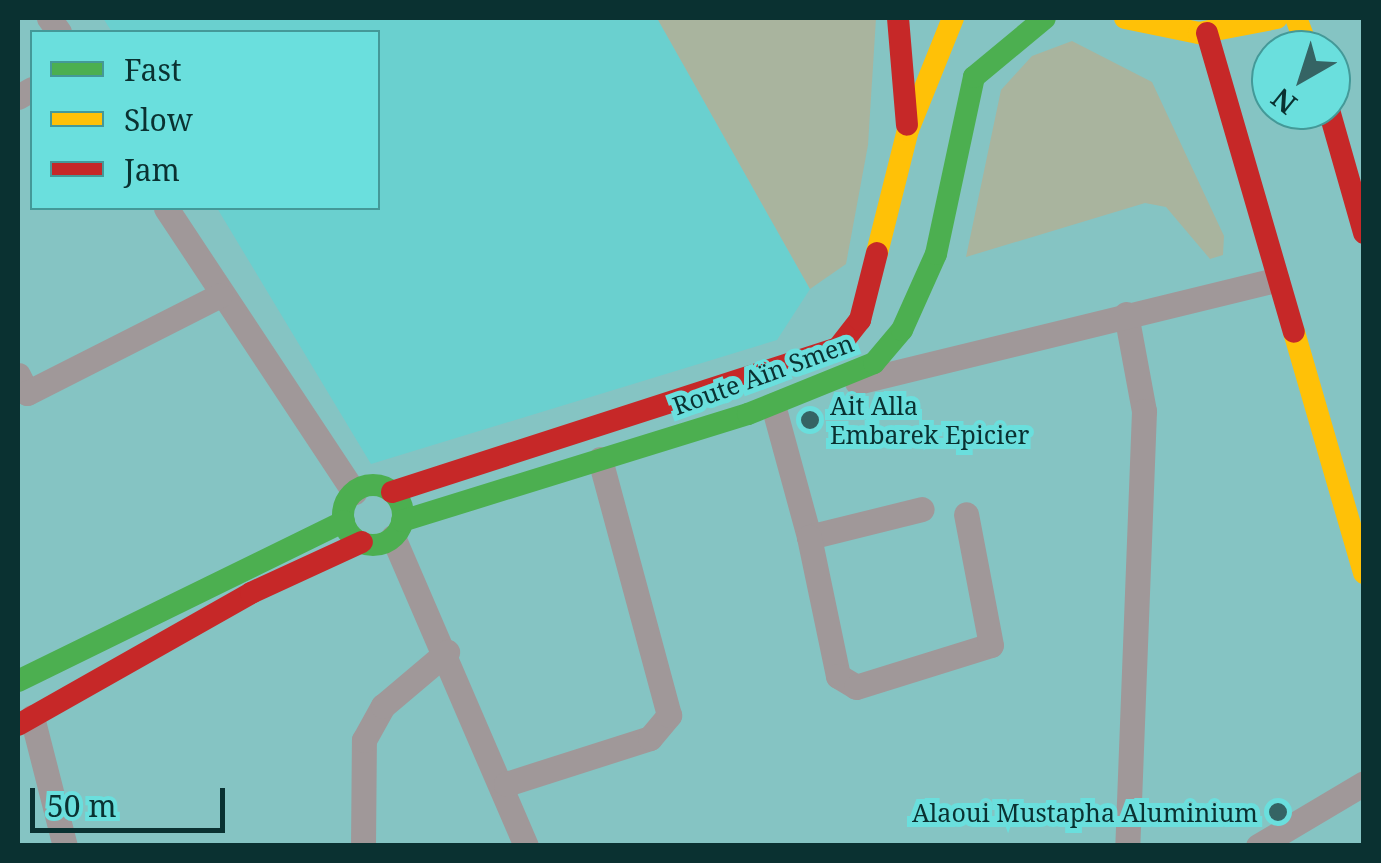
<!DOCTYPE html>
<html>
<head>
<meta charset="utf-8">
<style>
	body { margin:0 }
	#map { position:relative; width:1381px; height:863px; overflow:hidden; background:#85c4c3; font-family:"Noto Serif",serif }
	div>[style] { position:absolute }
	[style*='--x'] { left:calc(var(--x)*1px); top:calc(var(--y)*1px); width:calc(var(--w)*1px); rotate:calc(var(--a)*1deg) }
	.built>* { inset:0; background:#6ad0cf }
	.green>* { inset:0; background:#a9b49e }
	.street>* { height:25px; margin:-12.5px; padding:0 12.5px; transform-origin:12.5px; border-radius:12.5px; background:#a09899 }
	.fast>* { height:22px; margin:-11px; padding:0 11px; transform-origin:11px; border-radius:11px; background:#4caf50 }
	.fast>.ring { margin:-11px; padding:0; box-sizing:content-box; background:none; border:22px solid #4caf50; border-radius:50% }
	.slow>* { height:22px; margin:-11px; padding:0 11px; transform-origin:11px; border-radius:11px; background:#ffc107 }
	.jam>* { height:22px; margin:-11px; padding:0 11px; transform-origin:11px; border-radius:11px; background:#c62828 }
	.dots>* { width:28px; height:28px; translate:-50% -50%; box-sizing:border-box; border:5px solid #6adfdd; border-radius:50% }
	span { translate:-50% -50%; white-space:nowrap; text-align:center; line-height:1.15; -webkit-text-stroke:10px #6adfdd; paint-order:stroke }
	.street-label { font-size:25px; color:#0a3131 }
	.poi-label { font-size:25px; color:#0a3131 }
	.left { translate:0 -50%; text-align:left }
	.right { translate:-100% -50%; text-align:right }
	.frame { position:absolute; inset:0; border:20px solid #0a3131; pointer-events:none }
	.legend { position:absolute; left:30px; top:30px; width:350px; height:180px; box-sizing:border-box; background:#6adfdd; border:2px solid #449998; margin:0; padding:12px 18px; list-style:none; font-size:30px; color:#0a3131 }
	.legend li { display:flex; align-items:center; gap:20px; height:50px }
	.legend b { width:50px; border:2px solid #449998 }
	.north { position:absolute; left:1251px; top:30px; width:100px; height:100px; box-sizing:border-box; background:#6adfdd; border:2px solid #449998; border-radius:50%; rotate:219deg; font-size:28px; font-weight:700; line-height:40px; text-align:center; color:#0a3131 }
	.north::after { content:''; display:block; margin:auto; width:35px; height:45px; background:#356464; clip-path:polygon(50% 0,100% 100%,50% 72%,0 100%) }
	.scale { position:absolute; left:30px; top:788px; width:195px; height:45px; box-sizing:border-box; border:5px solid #0a3131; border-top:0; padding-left:12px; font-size:30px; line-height:35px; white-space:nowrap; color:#0a3131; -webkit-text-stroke:8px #6adfdd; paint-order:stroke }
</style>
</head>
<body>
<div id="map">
	<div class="built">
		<i style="clip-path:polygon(103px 18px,657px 18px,810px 289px,777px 340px,371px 464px,217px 208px,378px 208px,378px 32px,112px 32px)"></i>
	</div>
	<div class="green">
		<i style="clip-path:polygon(657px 18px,876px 18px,868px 145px,846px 264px,810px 289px)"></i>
		<i style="clip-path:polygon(1072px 41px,1152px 82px,1224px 236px,1223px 255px,1210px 259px,1166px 207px,1145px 203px,966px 257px,1001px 90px,1032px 56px)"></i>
	</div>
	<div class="street">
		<i style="--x:49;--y:18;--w:17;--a:54"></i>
		<i style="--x:18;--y:97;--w:16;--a:-30"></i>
		<i style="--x:166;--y:208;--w:341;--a:56.5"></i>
		<i style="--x:1126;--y:314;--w:99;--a:79.5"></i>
		<i style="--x:1144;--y:411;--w:435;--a:92.2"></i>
		<i style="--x:18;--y:375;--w:20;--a:63"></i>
		<i style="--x:27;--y:393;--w:216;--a:-26.9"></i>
		<i style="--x:857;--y:382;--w:432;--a:-13.7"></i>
		<i style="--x:773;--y:405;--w:137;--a:74.7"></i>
		<i style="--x:809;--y:537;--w:116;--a:-13.9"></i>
		<i style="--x:393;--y:537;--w:336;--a:66.7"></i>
		<i style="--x:809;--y:537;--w:142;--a:78.2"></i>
		<i style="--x:838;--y:676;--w:21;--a:31"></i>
		<i style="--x:856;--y:687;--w:141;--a:-17.3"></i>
		<i style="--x:991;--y:645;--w:133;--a:-100.8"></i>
		<i style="--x:32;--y:717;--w:133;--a:75.7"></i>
		<i style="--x:506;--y:784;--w:151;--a:-17.7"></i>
		<i style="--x:650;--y:738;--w:30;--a:-50"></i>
		<i style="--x:669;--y:715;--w:265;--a:-105.1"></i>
		<i style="--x:363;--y:846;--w:106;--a:-89.5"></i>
		<i style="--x:364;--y:740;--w:39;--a:-61"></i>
		<i style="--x:383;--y:706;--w:84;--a:-40.2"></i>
		<i style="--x:1258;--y:846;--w:123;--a:-30.7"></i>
	</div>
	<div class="fast">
		<i class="ring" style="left:343px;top:485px;width:38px;height:38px"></i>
		<i style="--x:402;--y:521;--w:362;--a:-17.2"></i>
		<i style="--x:748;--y:414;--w:136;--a:-22"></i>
		<i style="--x:874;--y:363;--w:43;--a:-49.7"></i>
		<i style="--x:902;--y:330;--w:83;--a:-65.9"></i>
		<i style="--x:936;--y:254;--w:181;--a:-77.9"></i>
		<i style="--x:974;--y:77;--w:92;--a:-39.7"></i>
		<i style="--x:18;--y:681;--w:363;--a:-26.1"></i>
	</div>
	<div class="slow">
		<i style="--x:1125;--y:18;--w:76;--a:11.5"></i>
		<i style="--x:1199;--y:33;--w:79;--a:-10.9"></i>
		<i style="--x:1296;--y:18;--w:34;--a:69"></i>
		<i style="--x:877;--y:253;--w:127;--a:-75.9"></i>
		<i style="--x:908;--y:130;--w:121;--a:-68.1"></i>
		<i style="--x:1294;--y:332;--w:251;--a:73.8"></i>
	</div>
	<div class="jam">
		<i style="--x:898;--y:18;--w:107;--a:85.2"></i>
		<i style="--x:1207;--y:33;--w:311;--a:73.8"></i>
		<i style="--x:1329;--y:110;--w:128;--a:74.1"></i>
		<i style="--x:392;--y:492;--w:469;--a:-17.9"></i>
		<i style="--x:838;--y:348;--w:36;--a:-52"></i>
		<i style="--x:860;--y:320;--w:69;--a:-75.8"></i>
		<i style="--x:18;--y:725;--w:268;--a:-29.5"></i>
		<i style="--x:251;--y:593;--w:122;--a:-24.7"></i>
	</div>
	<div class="dots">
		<i style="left:810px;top:420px;background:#356464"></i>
		<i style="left:1278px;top:812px;background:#356464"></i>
	</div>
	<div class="street-label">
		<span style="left:763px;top:374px;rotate:-20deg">Route Aïn Smen</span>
	</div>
	<div class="poi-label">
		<span class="left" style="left:830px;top:420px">Ait Alla<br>Embarek Epicier</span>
		<span class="right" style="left:1258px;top:812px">Alaoui Mustapha Aluminium</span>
	</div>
	<div class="frame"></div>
	<ul class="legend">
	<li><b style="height:12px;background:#4caf50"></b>Fast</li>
	<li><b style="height:12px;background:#ffc107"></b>Slow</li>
	<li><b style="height:12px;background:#c62828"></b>Jam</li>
	</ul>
	<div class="north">N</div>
	<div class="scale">50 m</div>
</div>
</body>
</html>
